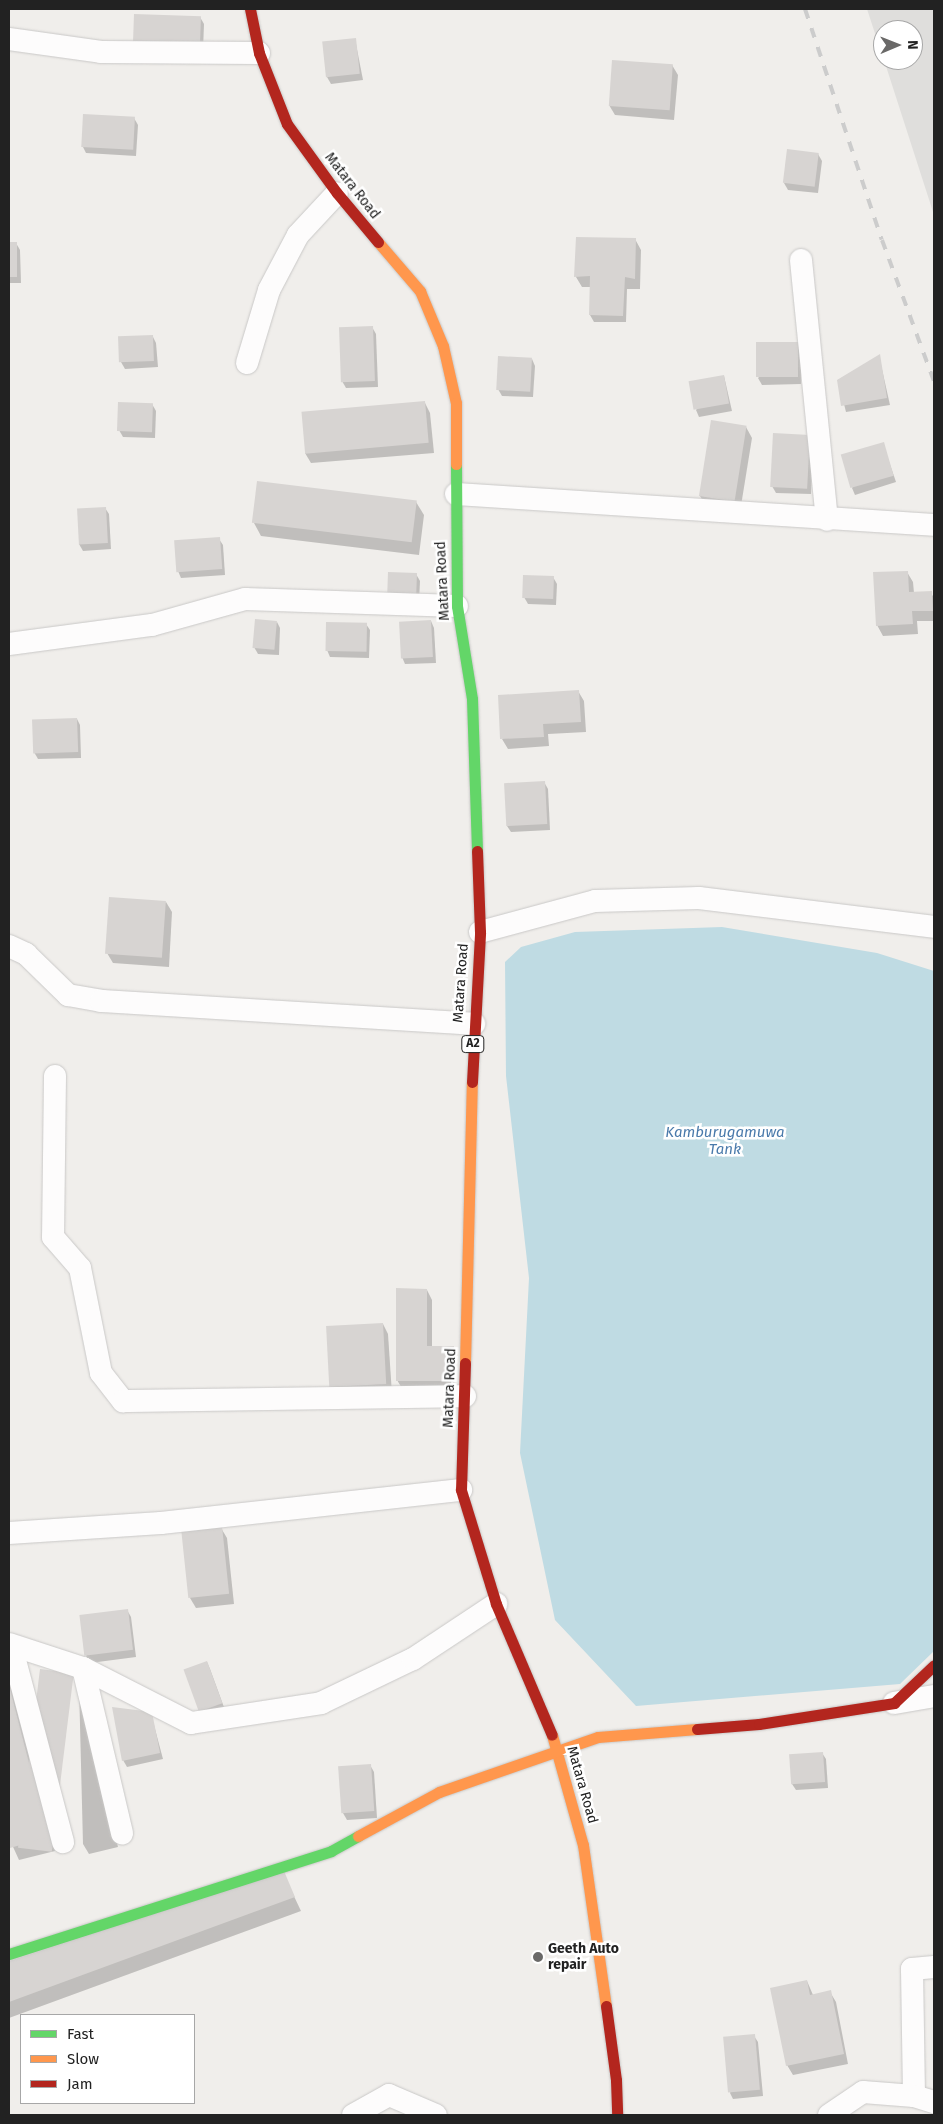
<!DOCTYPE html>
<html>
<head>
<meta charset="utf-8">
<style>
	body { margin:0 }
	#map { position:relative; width:943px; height:2124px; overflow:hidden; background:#f0eeeb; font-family:"Fira Sans",sans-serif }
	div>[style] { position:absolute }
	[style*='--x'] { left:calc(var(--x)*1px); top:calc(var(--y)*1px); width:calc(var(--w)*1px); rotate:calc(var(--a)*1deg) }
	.residential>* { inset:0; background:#dfdedc }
	.water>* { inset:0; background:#bfdbe3 }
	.shadow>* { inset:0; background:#0003 }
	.building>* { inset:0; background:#d7d4d2; transform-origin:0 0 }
	.roads { filter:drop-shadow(0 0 1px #c9c8c7) drop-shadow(0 0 1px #c9c8c7) }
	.street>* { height:22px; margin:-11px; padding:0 11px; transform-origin:11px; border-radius:11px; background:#fdfcfc }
	.fast>* { height:11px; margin:-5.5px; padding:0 5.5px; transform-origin:5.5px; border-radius:5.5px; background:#63d668 }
	.slow>* { height:11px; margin:-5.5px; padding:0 5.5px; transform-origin:5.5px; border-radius:5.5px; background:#ff974d }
	.jam>* { height:11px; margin:-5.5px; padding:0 5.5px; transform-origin:5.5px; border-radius:5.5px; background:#b3261e }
	.rail>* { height:4px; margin-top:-2px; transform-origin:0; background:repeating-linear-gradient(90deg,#ccc 0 10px,transparent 0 20px) }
	.dots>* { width:14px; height:14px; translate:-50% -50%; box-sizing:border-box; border:2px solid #fff; border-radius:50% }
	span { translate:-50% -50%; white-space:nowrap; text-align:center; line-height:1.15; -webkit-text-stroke:5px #fff; paint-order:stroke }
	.shield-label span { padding:1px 4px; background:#fff; border:1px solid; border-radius:4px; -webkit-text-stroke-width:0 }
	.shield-label { font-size:12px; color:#222; font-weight:700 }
	.street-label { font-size:14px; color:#222 }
	.poi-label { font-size:14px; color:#222; font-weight:700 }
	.left { translate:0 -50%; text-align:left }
	.water-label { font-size:15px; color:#4a7aab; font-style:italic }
	.frame { position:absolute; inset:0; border:10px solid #222; pointer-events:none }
	.legend { position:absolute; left:20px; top:2014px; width:175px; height:90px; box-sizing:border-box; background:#fff; border:1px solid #a7a7a7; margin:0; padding:6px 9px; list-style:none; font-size:15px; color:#222 }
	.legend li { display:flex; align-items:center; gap:10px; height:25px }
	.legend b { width:25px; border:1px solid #a7a7a7 }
	.north { position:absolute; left:873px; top:20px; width:50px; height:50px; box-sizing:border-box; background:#fff; border:1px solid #a7a7a7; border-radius:50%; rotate:89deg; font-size:14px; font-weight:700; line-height:20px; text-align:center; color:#222 }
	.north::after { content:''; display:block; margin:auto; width:18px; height:22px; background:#6a6968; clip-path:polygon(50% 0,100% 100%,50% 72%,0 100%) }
</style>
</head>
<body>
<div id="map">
	<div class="residential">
		<i style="clip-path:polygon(867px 9px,934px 9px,934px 215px,884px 60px,913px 60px,913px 30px,883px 30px,883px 58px)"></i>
	</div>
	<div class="water">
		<i style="clip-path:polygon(722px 927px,877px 953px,934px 971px,934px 1651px,900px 1684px,636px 1706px,555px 1620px,520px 1453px,529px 1278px,506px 1076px,505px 962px,521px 947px,575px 932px)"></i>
	</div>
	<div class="shadow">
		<i style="clip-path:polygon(200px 17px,204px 24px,203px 50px,138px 47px)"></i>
		<i style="clip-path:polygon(355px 39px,363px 80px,331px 84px,327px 77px)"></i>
		<i style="clip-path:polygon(672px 65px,678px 75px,674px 120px,615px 115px,609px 105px)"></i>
		<i style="clip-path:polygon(134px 118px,138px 125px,136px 156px,86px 153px,83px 147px)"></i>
		<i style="clip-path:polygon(818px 154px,822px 161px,818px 193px,788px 190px,784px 183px)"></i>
		<i style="clip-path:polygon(577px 238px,635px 239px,641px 250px,640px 289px,627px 289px,626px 322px,594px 322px,590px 315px,591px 287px,582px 287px,576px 277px)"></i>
		<i style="clip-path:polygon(16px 243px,20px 250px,21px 283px,9px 283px,9px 244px)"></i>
		<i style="clip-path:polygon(372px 327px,376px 334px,378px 387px,346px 388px,342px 381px)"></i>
		<i style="clip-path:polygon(153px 337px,156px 343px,158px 367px,125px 369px,121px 362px)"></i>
		<i style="clip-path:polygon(797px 343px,801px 350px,801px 384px,762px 385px,758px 378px)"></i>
		<i style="clip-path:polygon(879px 356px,890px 405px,846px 412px,838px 380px)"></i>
		<i style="clip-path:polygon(532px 359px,535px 366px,533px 397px,502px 396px,498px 389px)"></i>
		<i style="clip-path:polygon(724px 376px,732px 411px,699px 417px,696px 410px)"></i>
		<i style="clip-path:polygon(425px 403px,430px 413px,434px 453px,311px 463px,305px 453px)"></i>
		<i style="clip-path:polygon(152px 404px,156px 411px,155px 438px,123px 437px,119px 430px)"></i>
		<i style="clip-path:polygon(746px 427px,752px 438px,740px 512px,706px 506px,700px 496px)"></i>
		<i style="clip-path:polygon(813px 442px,811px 494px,776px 493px,772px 486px)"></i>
		<i style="clip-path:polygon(883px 444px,896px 482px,855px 495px,852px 488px)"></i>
		<i style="clip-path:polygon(416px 502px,424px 515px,419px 555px,261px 536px,254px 523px)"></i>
		<i style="clip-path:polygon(105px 508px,109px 514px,111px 549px,83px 551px,79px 544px)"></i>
		<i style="clip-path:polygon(219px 539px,223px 545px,225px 575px,181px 578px,178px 571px)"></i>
		<i style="clip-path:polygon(907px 572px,913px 582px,914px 593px,931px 593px,934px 598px,934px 621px,917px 621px,918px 634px,883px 636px,877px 625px)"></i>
		<i style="clip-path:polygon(390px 573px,416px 574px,420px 581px,419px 602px)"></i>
		<i style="clip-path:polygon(553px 577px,557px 584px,556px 605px,528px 604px,524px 597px)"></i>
		<i style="clip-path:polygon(431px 621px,434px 628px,436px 663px,405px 664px,402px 657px)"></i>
		<i style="clip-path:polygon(277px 622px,280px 628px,279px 655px,258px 654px,254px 647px)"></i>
		<i style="clip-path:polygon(366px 624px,370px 630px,369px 658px,330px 657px,327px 650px)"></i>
		<i style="clip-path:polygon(578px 691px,584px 701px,586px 732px,548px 734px,549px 746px,508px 749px,502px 739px)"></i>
		<i style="clip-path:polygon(77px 719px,80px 725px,81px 758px,38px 759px,34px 752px)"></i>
		<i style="clip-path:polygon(544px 782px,548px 789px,550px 830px,511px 832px,507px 826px)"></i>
		<i style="clip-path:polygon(166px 902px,172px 912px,169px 967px,113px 963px,107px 953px)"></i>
		<i style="clip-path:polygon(427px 1290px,432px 1300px,432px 1347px,459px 1390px,403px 1390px,397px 1380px)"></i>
		<i style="clip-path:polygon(383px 1324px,388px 1334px,392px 1394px,330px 1387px)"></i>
		<i style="clip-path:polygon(221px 1528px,227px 1538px,234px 1604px,196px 1608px,190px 1598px)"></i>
		<i style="clip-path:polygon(127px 1610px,131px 1617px,136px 1657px,90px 1663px,86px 1656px)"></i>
		<i style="clip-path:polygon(207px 1662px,210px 1669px,225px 1710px,199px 1711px)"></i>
		<i style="clip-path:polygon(9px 1675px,55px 1851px,19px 1860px,9px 1838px)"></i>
		<i style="clip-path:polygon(79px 1685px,118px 1847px,89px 1854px,83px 1844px)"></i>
		<i style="clip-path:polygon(151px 1714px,163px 1759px,127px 1767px,123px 1760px)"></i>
		<i style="clip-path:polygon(822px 1753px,826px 1759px,828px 1788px,796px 1790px,792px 1784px)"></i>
		<i style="clip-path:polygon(370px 1765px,374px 1772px,377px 1818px,347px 1820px,343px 1813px)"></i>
		<i style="clip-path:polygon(283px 1873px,301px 1911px,9px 2018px,9px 1962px)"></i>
		<i style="clip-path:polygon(807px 1981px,813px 1995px,830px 1992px,836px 2002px,848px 2064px,793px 2075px,787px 2065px)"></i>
		<i style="clip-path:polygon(754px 2036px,758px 2042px,763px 2096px,733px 2099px,730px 2093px)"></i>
	</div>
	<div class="building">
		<i style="left:134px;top:14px;width:67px;height:27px;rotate:2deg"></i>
		<i style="left:356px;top:38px;width:36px;height:34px;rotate:84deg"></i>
		<i style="left:612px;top:60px;width:61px;height:46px;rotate:4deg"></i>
		<i style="left:83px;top:114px;width:52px;height:33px;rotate:3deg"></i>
		<i style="left:787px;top:149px;width:32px;height:34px;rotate:7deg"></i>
		<i style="clip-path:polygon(576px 237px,636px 238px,635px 279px,625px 277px,623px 316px,589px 315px,590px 276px,574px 277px)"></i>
		<i style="left:9px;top:242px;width:8px;height:35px"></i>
		<i style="left:373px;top:326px;width:55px;height:34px;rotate:88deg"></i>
		<i style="left:153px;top:335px;width:26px;height:35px;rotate:88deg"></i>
		<i style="left:798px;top:342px;width:35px;height:42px;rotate:90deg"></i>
		<i style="clip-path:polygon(880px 354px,887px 398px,841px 406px,837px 380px)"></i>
		<i style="left:498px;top:356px;width:34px;height:34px;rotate:3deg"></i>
		<i style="left:724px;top:375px;width:29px;height:36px;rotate:80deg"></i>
		<i style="left:425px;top:401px;width:42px;height:124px;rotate:85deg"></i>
		<i style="left:118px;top:402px;width:35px;height:29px;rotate:2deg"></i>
		<i style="left:711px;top:420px;width:36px;height:77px;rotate:9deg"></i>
		<i style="left:773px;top:433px;width:37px;height:54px;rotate:3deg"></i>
		<i style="left:884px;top:442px;width:35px;height:45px;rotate:74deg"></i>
		<i style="left:257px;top:481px;width:161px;height:42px;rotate:7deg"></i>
		<i style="left:106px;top:507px;width:36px;height:29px;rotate:87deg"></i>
		<i style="left:220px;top:537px;width:32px;height:46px;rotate:86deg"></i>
		<i style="clip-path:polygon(908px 571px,909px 592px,932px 591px,933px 611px,912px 611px,913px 624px,876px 626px,873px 572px)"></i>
		<i style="left:388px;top:572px;width:29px;height:23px;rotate:2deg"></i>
		<i style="left:523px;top:575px;width:31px;height:23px;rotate:2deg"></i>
		<i style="left:255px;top:619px;width:22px;height:29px;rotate:5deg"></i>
		<i style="left:431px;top:620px;width:37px;height:32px;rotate:87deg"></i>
		<i style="left:326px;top:622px;width:41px;height:29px;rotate:1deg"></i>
		<i style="clip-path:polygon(579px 690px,581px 722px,543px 724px,544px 737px,500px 739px,498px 695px)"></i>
		<i style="left:77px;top:718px;width:34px;height:45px;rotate:88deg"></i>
		<i style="left:545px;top:781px;width:43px;height:41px;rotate:87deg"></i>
		<i style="left:109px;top:897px;width:57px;height:57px;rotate:4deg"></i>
		<i style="clip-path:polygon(396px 1288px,427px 1289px,427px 1346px,454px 1346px,454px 1381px,396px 1381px)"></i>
		<i style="left:383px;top:1323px;width:61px;height:57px;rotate:87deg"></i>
		<i style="left:222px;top:1526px;width:68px;height:41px;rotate:84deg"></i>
		<i style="left:128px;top:1609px;width:41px;height:49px;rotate:83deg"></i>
		<i style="left:207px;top:1661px;width:45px;height:25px;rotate:70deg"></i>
		<i style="left:40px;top:1669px;width:34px;height:180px;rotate:7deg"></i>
		<i style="clip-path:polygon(9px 1685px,48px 1837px,10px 1848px,9px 1843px)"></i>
		<i style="clip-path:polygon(112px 1707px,152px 1712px,160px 1753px,122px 1761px)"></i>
		<i style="left:823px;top:1752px;width:30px;height:34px;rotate:86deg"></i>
		<i style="left:371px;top:1764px;width:47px;height:33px;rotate:86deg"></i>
		<i style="clip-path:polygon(284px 1871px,295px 1897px,9px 2002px,9px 1961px)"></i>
		<i style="clip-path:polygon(807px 1980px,810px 1995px,831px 1990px,844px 2054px,786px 2066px,770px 1988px)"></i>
		<i style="left:755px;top:2034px;width:56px;height:32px;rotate:85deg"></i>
	</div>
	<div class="roads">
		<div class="street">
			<i style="--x:9;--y:39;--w:93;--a:8"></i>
			<i style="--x:101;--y:52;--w:158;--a:0.4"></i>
			<i style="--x:801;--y:260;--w:261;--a:84.3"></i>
			<i style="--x:247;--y:363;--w:76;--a:-73.2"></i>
			<i style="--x:269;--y:290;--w:62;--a:-62.2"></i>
			<i style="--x:298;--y:235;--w:57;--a:-47.1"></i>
			<i style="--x:456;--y:494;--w:479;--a:3.7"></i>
			<i style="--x:9;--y:644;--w:144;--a:-7.6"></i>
			<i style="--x:152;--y:625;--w:97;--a:-15.6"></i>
			<i style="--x:245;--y:599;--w:212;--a:1.9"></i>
			<i style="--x:480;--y:932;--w:119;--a:-15.1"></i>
			<i style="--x:595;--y:901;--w:104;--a:-1.7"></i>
			<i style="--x:699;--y:898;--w:237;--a:7"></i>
			<i style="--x:9;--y:946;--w:19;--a:25"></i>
			<i style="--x:26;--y:954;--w:59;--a:44.3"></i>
			<i style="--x:68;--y:995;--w:34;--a:10"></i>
			<i style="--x:101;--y:1001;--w:374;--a:3.5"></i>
			<i style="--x:55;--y:1076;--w:161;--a:90.7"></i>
			<i style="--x:53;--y:1237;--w:41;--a:48.9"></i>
			<i style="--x:80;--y:1268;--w:107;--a:78.7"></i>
			<i style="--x:101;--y:1373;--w:36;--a:52"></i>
			<i style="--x:123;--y:1401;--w:342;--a:-0.8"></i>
			<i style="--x:9;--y:1533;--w:152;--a:-3.8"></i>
			<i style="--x:161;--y:1523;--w:302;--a:-6.3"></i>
			<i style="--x:9;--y:1644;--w:78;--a:18"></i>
			<i style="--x:83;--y:1668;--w:121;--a:27"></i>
			<i style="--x:191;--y:1723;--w:132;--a:-8.7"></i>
			<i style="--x:321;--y:1703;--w:102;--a:-25.6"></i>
			<i style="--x:413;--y:1659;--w:100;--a:-33.5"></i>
			<i style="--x:11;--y:1645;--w:204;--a:75.2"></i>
			<i style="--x:83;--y:1668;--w:170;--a:76.7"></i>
			<i style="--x:894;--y:1703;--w:41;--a:-9.9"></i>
			<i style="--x:914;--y:2096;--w:127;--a:-90.9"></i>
			<i style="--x:912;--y:1969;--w:22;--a:-5"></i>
			<i style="--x:353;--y:2115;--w:41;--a:-29.1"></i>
			<i style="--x:389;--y:2095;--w:51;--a:23.1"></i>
			<i style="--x:829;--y:2115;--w:41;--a:-34.1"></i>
			<i style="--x:863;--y:2092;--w:51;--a:4.5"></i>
			<i style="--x:914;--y:2096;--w:21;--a:17"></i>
		</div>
		<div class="fast">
			<i style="--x:456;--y:464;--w:142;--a:89.6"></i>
			<i style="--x:457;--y:606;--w:94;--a:80.8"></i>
			<i style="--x:472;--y:699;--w:152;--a:88.1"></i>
			<i style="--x:9;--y:1954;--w:338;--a:-17.7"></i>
			<i style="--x:331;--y:1851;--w:31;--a:-29"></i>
		</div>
		<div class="slow">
			<i style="--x:378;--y:242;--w:65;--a:49.4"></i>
			<i style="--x:420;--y:291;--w:60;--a:67.3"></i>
			<i style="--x:443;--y:346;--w:58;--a:77.2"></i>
			<i style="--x:456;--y:403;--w:61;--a:90"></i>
			<i style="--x:465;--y:1363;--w:281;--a:-88.6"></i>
			<i style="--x:552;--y:1735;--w:114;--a:74.3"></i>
			<i style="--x:583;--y:1845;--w:163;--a:81.9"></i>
			<i style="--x:358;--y:1836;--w:92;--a:-28.5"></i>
			<i style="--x:439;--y:1792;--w:168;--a:-19.1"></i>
			<i style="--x:598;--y:1737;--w:99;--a:-4.6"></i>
		</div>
		<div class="jam">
			<i style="--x:250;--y:9;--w:45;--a:78.4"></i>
			<i style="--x:259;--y:53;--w:76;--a:68.5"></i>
			<i style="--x:287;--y:124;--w:85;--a:54.1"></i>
			<i style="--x:337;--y:193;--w:64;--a:50.1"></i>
			<i style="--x:472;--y:1082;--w:150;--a:-86.9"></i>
			<i style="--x:480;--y:932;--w:81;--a:-92.1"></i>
			<i style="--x:465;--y:1363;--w:127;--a:91.8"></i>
			<i style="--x:461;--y:1490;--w:119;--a:72.9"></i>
			<i style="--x:496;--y:1604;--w:142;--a:66.9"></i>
			<i style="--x:697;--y:1729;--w:62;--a:-4.6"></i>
			<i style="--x:759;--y:1724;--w:137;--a:-8.8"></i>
			<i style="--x:894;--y:1703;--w:55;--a:-43.5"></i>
			<i style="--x:606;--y:2006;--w:75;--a:82.3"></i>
			<i style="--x:616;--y:2080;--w:35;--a:88"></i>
		</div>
	</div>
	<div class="rail">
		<i style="--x:805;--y:9;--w:243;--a:71.6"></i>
		<i style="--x:882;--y:240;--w:150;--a:69.8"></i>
	</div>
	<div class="dots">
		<i style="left:538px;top:1957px;background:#6a6968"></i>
	</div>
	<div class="shield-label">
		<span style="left:473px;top:1044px">A2</span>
	</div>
	<div class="street-label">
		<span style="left:352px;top:186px;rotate:52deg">Matara Road</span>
		<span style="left:443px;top:581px;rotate:-93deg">Matara Road</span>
		<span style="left:461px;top:983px;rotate:-86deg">Matara Road</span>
		<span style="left:450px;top:1388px;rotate:-88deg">Matara Road</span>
		<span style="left:582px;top:1785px;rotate:74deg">Matara Road</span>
	</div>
	<div class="poi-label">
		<span class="left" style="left:548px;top:1957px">Geeth Auto<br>repair</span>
	</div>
	<div class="water-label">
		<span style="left:725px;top:1141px">Kamburugamuwa<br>Tank</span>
	</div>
	<div class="frame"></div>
	<ul class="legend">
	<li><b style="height:6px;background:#63d668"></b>Fast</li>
	<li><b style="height:6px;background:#ff974d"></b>Slow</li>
	<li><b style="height:6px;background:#b3261e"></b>Jam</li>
	</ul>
	<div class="north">N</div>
</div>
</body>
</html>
